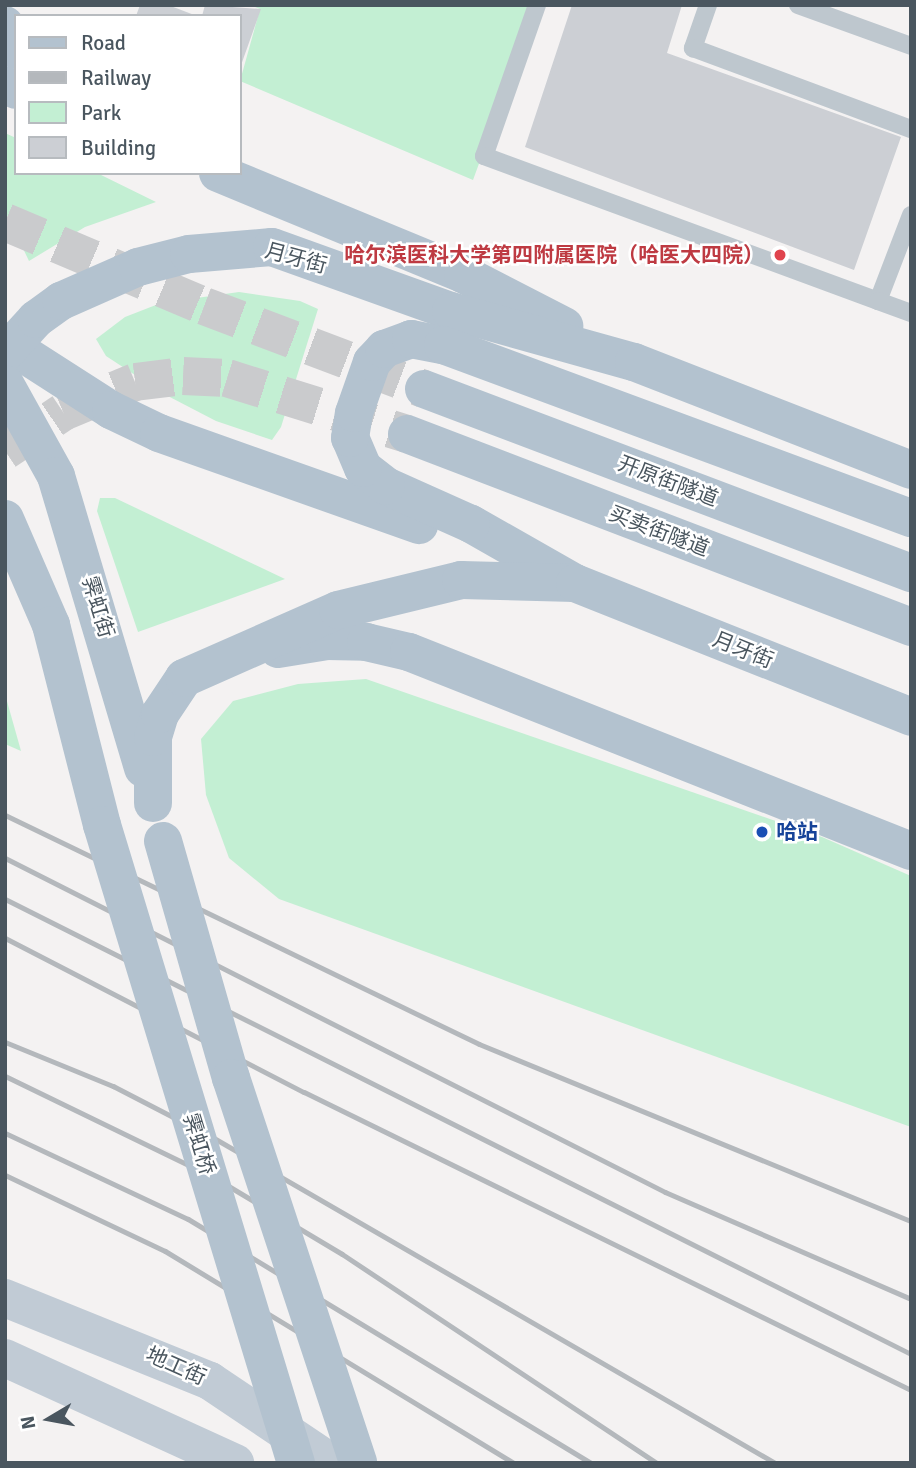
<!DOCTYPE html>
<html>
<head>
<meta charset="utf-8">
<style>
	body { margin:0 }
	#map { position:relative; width:916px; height:1468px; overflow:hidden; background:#f4f2f2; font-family:Signika,"Noto Sans SC",sans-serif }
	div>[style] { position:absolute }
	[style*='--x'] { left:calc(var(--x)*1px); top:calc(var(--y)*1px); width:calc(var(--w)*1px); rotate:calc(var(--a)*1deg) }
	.green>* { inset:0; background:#c3efd3 }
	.building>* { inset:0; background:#cccfd4 }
	.secondary-tunnel>* { height:38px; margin-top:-19px; transform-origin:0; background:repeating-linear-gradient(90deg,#cacbcd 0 38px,transparent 0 57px) }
	.lane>* { height:18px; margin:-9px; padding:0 9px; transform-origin:9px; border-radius:9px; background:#bec7ce }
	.secondary>* { height:38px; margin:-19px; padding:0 19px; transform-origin:19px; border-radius:19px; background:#c1cbd5 }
	.primary>* { height:38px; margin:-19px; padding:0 19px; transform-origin:19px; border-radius:19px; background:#b3c2cf }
	.rail>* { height:5px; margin:-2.5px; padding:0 2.5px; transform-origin:2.5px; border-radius:2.5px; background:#b4b8bc }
	.primary-bridge>* { height:38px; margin:-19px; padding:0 19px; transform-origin:19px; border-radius:19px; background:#b3c2cf }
	.dots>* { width:19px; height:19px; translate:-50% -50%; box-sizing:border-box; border:4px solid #fff; border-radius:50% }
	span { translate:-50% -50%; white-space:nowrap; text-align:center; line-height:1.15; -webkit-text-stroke:5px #fff; paint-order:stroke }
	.health-label { font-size:21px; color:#be3a42; font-weight:700 }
	.right { translate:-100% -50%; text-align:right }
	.street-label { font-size:21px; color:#4a565f }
	.transit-label { font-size:21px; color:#164399; font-weight:700 }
	.left { translate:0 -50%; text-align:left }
	.frame { position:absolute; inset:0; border:7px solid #4a565f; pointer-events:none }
	.legend { position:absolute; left:14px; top:14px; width:228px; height:161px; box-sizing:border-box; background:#fff; border:2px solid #b7bbbf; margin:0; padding:9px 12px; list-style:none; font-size:21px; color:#4a565f }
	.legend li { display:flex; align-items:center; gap:14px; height:35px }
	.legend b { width:35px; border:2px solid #b7bbbf }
	.north { position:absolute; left:14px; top:1384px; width:70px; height:70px; -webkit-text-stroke:5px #fff; paint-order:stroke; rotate:260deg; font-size:19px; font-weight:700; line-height:28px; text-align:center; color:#4a565f }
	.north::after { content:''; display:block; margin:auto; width:24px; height:32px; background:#4a565f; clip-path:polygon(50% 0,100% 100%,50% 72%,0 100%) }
</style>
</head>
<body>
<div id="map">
	<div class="green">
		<i style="clip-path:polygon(250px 5px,537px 5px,473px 180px,240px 81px,260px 9px)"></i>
		<i style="clip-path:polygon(5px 133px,16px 138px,16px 173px,97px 173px,156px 202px,85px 227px,29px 261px,5px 211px)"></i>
		<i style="clip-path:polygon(239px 292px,300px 301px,318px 309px,281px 427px,272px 440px,216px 421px,164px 394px,106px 356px,96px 339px,125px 317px,161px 303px)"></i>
		<i style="clip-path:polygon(100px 498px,115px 498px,285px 579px,138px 632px,97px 511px)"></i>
		<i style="clip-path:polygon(366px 679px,822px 837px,911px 876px,911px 1127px,279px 899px,229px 858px,206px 795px,201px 739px,233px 701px,298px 684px)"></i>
		<i style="clip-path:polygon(5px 694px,21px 751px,5px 744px)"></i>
	</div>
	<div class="building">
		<i style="clip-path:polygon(140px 5px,168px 5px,197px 16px,136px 16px)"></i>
		<i style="clip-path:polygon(205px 5px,261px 9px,240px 68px,240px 16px,202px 16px)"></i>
		<i style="clip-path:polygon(572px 5px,682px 5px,667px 53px,901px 137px,854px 270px,525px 147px)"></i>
	</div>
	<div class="secondary-tunnel">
		<i style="--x:5;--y:222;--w:216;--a:22.9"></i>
		<i style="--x:204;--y:306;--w:235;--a:20.7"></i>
		<i style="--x:5;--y:451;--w:70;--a:-33.9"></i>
		<i style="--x:63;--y:412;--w:78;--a:-22.6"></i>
		<i style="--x:135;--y:382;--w:48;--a:-7.1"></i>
		<i style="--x:183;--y:376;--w:44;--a:2.6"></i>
		<i style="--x:227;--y:378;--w:189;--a:17.3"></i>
	</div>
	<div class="lane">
		<i style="--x:537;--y:5;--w:160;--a:109.3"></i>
		<i style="--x:484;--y:156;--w:420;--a:20.2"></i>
		<i style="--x:708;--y:5;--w:46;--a:109.2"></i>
		<i style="--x:693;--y:48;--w:233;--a:20.4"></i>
		<i style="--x:798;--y:5;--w:120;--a:19.9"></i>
		<i style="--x:911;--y:215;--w:92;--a:111"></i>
		<i style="--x:878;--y:301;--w:35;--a:20"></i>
	</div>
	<div class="secondary">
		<i style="--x:5;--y:1298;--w:221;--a:22"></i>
		<i style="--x:210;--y:1381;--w:147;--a:33.9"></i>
		<i style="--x:5;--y:1358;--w:253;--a:24.5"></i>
	</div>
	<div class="primary">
		<i style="--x:5;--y:25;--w:27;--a:66"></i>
		<i style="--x:5;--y:85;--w:12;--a:24"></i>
		<i style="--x:218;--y:173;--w:265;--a:22.4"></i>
		<i style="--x:463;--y:274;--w:114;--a:27.2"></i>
		<i style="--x:5;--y:342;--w:126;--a:32.7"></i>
		<i style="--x:111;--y:410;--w:53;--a:25.6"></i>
		<i style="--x:159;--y:433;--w:276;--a:19.5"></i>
		<i style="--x:5;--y:353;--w:46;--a:-47.6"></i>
		<i style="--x:36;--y:319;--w:31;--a:-36"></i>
		<i style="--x:61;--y:301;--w:84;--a:-23.8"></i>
		<i style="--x:138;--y:267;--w:53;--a:-14.3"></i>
		<i style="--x:189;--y:254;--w:83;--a:-4.8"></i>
		<i style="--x:272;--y:247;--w:190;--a:19.7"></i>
		<i style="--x:451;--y:311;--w:190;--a:15.6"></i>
		<i style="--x:634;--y:362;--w:297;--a:21.3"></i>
		<i style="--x:5;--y:384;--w:105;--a:61"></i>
		<i style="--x:56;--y:476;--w:305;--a:73.4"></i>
		<i style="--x:424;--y:389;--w:521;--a:20.7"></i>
		<i style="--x:407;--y:434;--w:540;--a:20.95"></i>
		<i style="--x:5;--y:519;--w:116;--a:66.5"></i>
		<i style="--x:51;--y:625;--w:206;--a:75.7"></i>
		<i style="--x:575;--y:583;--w:120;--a:-150.4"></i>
		<i style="--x:471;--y:524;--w:93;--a:-155.9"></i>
		<i style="--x:386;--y:486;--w:29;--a:-142"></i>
		<i style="--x:363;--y:468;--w:33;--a:-113"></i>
		<i style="--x:350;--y:438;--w:25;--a:-81"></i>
		<i style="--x:354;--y:413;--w:54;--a:-70.6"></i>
		<i style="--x:372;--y:362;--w:18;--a:-47"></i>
		<i style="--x:384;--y:349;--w:29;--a:-20"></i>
		<i style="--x:411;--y:339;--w:33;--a:11"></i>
		<i style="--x:443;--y:345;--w:499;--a:20.3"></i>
		<i style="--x:278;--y:649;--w:50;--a:-9.3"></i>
		<i style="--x:327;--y:641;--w:39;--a:1"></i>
		<i style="--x:366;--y:642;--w:44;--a:13.1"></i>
		<i style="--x:409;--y:652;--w:540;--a:21.62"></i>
		<i style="--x:153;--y:803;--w:66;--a:-90"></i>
		<i style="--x:153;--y:737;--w:24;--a:-73"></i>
		<i style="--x:160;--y:714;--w:43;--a:-56.3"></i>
		<i style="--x:184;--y:678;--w:168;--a:-23.8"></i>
		<i style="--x:338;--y:610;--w:127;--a:-13.7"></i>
		<i style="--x:461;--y:580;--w:114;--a:1.5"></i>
		<i style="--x:575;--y:583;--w:362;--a:21.7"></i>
	</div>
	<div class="rail">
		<i style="--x:5;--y:815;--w:526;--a:25.79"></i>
		<i style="--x:479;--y:1044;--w:467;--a:22.3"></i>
		<i style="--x:5;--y:858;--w:740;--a:26.84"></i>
		<i style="--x:665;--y:1192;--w:268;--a:23.5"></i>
		<i style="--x:5;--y:899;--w:1014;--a:26.67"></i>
		<i style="--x:5;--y:938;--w:336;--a:27.3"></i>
		<i style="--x:304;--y:1092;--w:676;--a:26.15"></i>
		<i style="--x:5;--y:1042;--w:117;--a:22.2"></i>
		<i style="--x:113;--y:1086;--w:111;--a:27.3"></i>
		<i style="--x:212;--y:1137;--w:651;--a:30.07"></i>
		<i style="--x:5;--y:1076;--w:233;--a:25.9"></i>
		<i style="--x:215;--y:1178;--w:148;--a:30.9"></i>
		<i style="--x:342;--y:1254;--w:377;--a:33.6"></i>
		<i style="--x:5;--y:1133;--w:202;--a:25.2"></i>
		<i style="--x:188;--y:1219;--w:471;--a:31.2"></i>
		<i style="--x:5;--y:1175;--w:177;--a:25.4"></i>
		<i style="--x:165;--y:1251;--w:407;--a:31.3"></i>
	</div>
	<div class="primary-bridge">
		<i style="--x:102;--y:825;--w:667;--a:73.09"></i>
		<i style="--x:163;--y:841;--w:247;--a:74"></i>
		<i style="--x:231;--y:1078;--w:405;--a:71.7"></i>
	</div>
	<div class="dots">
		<i style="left:780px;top:255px;background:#e0444e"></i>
		<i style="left:762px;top:832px;background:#1a4fb4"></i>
	</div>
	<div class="health-label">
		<span class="right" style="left:764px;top:255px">哈尔滨医科大学第四附属医院（哈医大四院）</span>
	</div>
	<div class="street-label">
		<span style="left:296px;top:258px;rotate:15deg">月牙街</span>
		<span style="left:668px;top:481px;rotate:21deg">开原街隧道</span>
		<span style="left:659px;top:531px;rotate:21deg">买卖街隧道</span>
		<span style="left:98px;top:607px;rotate:73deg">霁虹街</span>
		<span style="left:743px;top:650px;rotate:22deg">月牙街</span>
		<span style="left:199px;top:1144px;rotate:73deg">霁虹桥</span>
		<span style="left:176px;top:1366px;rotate:24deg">地工街</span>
	</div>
	<div class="transit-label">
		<span class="left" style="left:776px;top:832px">哈站</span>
	</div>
	<div class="frame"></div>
	<ul class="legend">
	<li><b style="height:9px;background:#b3c2cf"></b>Road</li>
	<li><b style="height:9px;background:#b4b8bc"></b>Railway</li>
	<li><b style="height:19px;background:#c3efd3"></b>Park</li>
	<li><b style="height:19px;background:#cccfd4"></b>Building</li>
	</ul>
	<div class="north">N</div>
</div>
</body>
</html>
